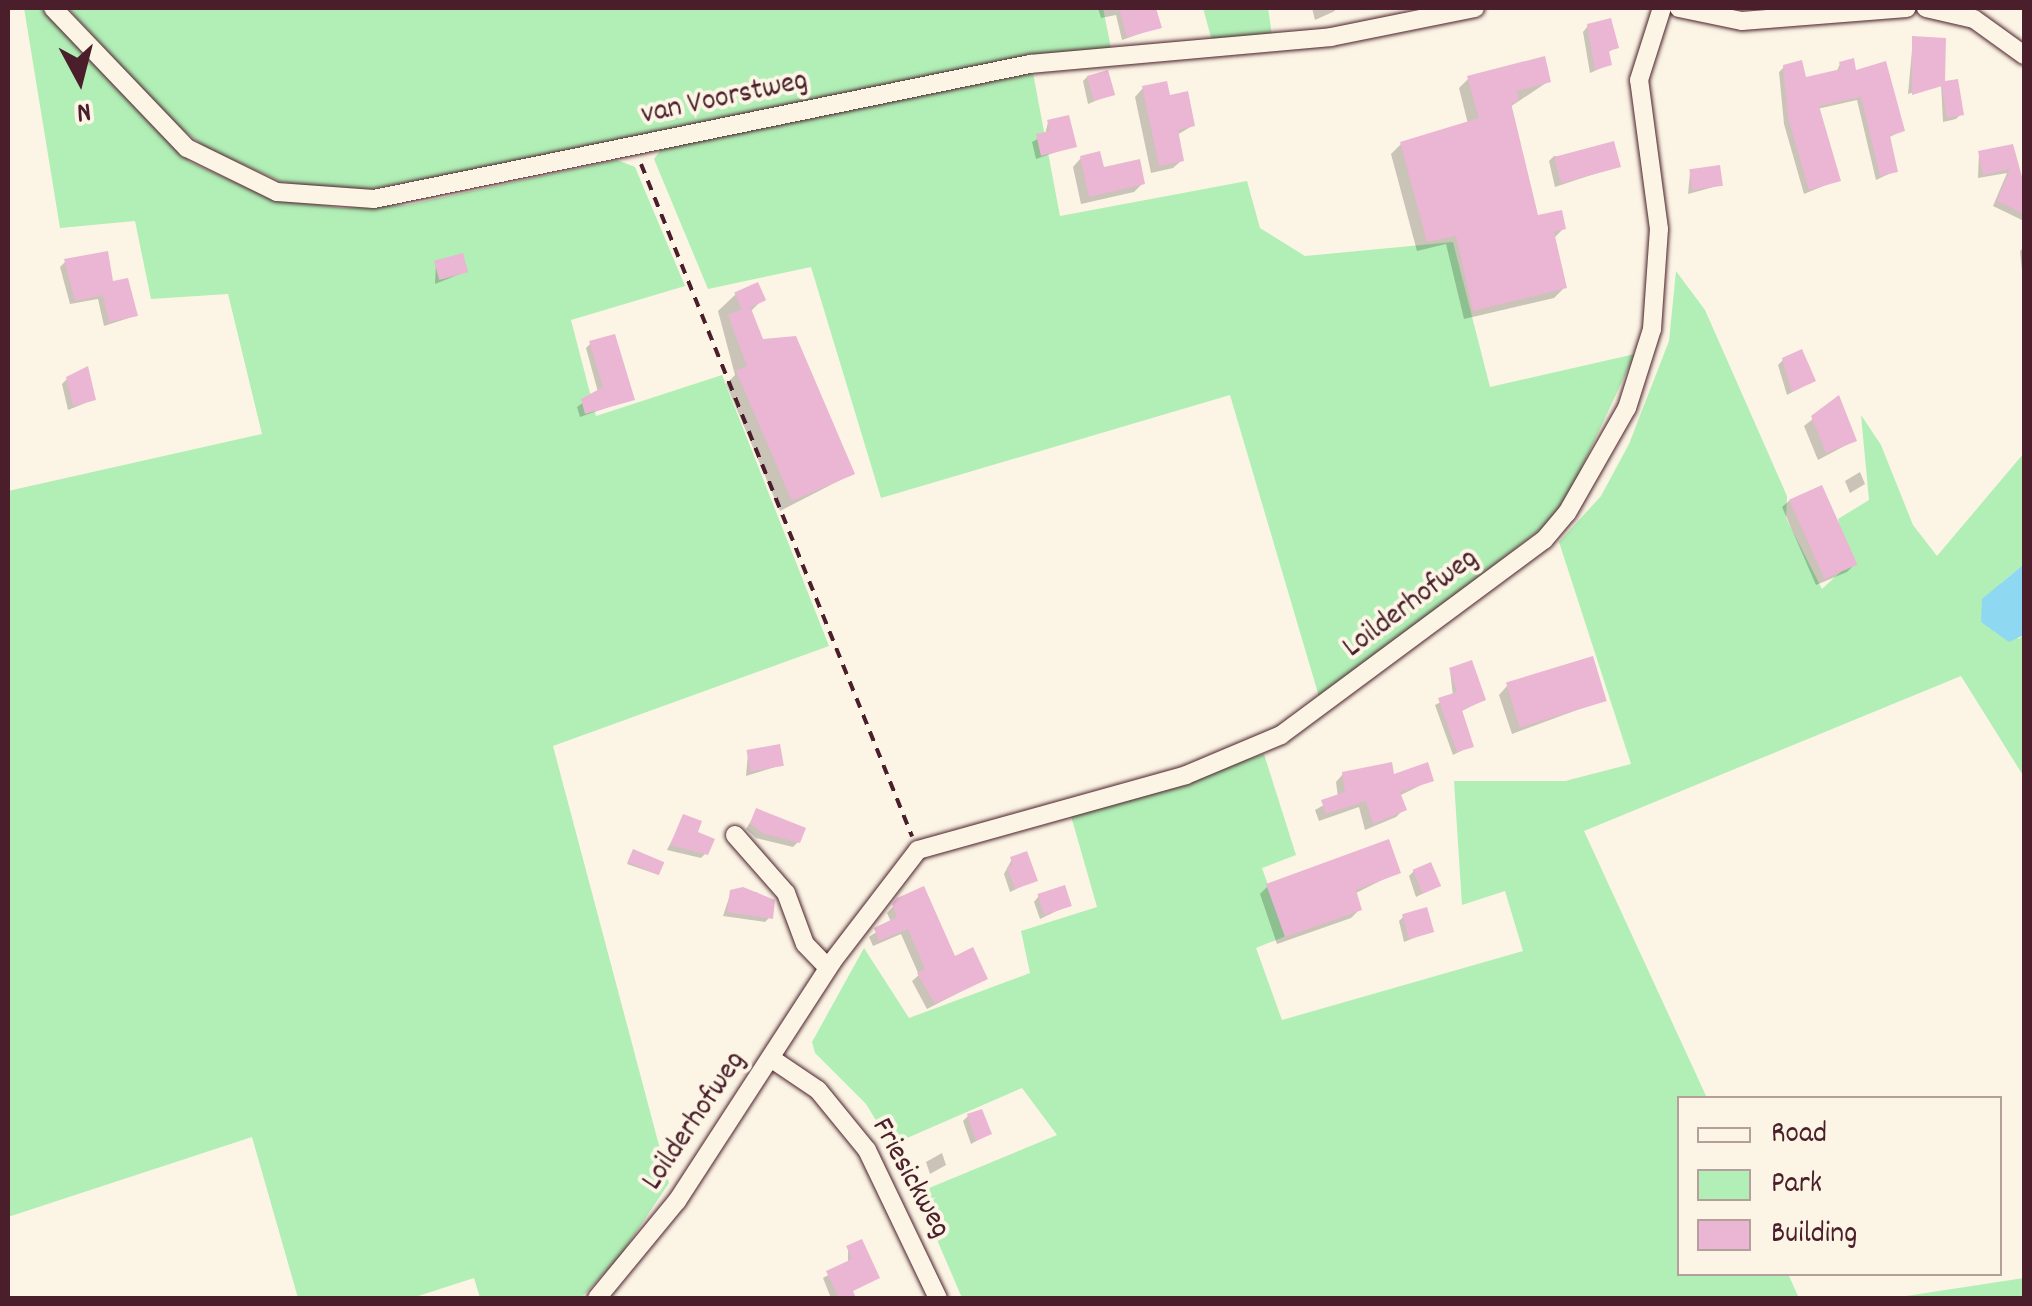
<!DOCTYPE html>
<html>
<head>
<meta charset="utf-8">
<style>
	body { margin:0 }
	#map { position:relative; width:2032px; height:1306px; overflow:hidden; background:#fcf5e5; font-family:Dekko,sans-serif }
	div>[style] { position:absolute }
	[style*='--x'] { left:calc(var(--x)*1px); top:calc(var(--y)*1px); width:calc(var(--w)*1px); rotate:calc(var(--a)*1deg) }
	.green>* { inset:0; background:#b1efb6 }
	.water>* { inset:0; background:#8fd8f1 }
	.shadow>* { inset:0; background:#0003 }
	.building>* { inset:0; background:#eab6d3; transform-origin:0 0 }
	.path>* { height:4px; margin-top:-2px; transform-origin:0; background:repeating-linear-gradient(90deg,#4a1f2b 0 10px,transparent 0 18px) }
	.roads { filter:drop-shadow(0 0 2px #4a1f2b) drop-shadow(0 0 2px #4a1f2b) }
	.minor>* { height:18px; margin:-9px; padding:0 9px; transform-origin:9px; border-radius:9px; background:#fcf5e5 }
	span { translate:-50% -50%; white-space:nowrap; text-align:center; line-height:1.15; -webkit-text-stroke:8px #fcf5e5; paint-order:stroke }
	.street-label { font-size:30px; color:#4a1f2b }
	.frame { position:absolute; inset:0; border:10px solid #4a1f2b; pointer-events:none }
	.legend { position:absolute; left:1677px; top:1096px; width:325px; height:180px; box-sizing:border-box; background:#fcf5e5; border:2px solid #b59f9b; margin:0; padding:12px 18px; list-style:none; font-size:30px; color:#4a1f2b }
	.legend li { display:flex; align-items:center; gap:20px; height:50px }
	.legend b { width:50px; border:2px solid #b59f9b }
	.north { position:absolute; left:30px; top:30px; width:100px; height:100px; -webkit-text-stroke:8px #fcf5e5; paint-order:stroke; rotate:173deg; font-size:28px; font-weight:700; line-height:40px; text-align:center; color:#4a1f2b }
	.north::after { content:''; display:block; margin:auto; width:35px; height:45px; background:#4a1f2b; clip-path:polygon(50% 0,100% 100%,50% 72%,0 100%) }
</style>
</head>
<body>
<div id="map">
	<div class="green">
		<i style="clip-path:polygon(24px 8px,41px 8px,190px 162px,270px 198px,342px 208px,407px 205px,617px 160px,635px 167px,685px 286px,571px 320px,596px 416px,722px 375px,829px 646px,553px 746px,669px 1183px,620px 1256px,581px 1298px,480px 1298px,474px 1278px,412px 1298px,298px 1298px,252px 1137px,8px 1217px,8px 491px,262px 434px,228px 294px,151px 299px,135px 221px,60px 228px)"></i>
		<i style="clip-path:polygon(68px 8px,1103px 8px,1111px 48px,356px 192px,282px 182px,205px 147px,171px 121px)"></i>
		<i style="clip-path:polygon(1203px 8px,1268px 8px,1272px 35px,1212px 41px)"></i>
		<i style="clip-path:polygon(1033px 73px,1060px 216px,1247px 181px,1260px 228px,1305px 256px,1453px 242px,1490px 387px,1635px 354px,1560px 514px,1320px 700px,1230px 395px,881px 498px,811px 267px,708px 289px,654px 159px,663px 147px)"></i>
		<i style="clip-path:polygon(1676px 271px,1705px 310px,1787px 496px,1786px 518px,1822px 589px,1848px 565px,1838px 519px,1869px 500px,1861px 415px,1881px 445px,1913px 525px,1937px 556px,2024px 453px,2024px 564px,2001px 583px,2018px 639px,2024px 635px,2024px 777px,1961px 676px,1584px 831px,1707px 1098px,1680px 1098px,1680px 1274px,1788px 1274px,1799px 1298px,962px 1298px,917px 1193px,1057px 1135px,1022px 1088px,891px 1145px,866px 1104px,815px 1053px,812px 1042px,864px 948px,909px 1018px,1030px 973px,1021px 931px,1097px 907px,1071px 816px,1264px 754px,1296px 855px,1262px 868px,1286px 936px,1256px 948px,1282px 1020px,1523px 951px,1505px 891px,1462px 905px,1454px 781px,1565px 781px,1631px 764px,1559px 542px,1601px 496px,1629px 444px,1669px 341px)"></i>
		<i style="clip-path:polygon(2024px 1278px,2024px 1298px,1893px 1298px)"></i>
	</div>
	<div class="water">
		<i style="clip-path:polygon(2024px 564px,2024px 635px,2009px 642px,1981px 622px,1982px 599px)"></i>
	</div>
	<div class="shadow">
		<i style="clip-path:polygon(1098px 8px,1154px 8px,1159px 27px,1122px 40px,1116px 15px,1101px 18px)"></i>
		<i style="clip-path:polygon(1312px 8px,1334px 8px,1335px 11px,1315px 20px)"></i>
		<i style="clip-path:polygon(1588px 26px,1616px 47px,1607px 53px,1610px 64px,1590px 73px,1583px 32px)"></i>
		<i style="clip-path:polygon(1913px 39px,1961px 114px,1956px 119px,1943px 122px,1941px 84px,1908px 94px)"></i>
		<i style="clip-path:polygon(1840px 64px,1903px 130px,1888px 138px,1895px 171px,1876px 180px,1857px 100px,1817px 109px,1838px 180px,1804px 194px,1784px 124px,1779px 72px,1784px 67px,1804px 80px,1836px 73px)"></i>
		<i style="clip-path:polygon(1088px 76px,1112px 94px,1088px 104px,1083px 81px)"></i>
		<i style="clip-path:polygon(1469px 78px,1549px 81px,1510px 107px,1536px 218px,1564px 228px,1553px 239px,1564px 288px,1554px 298px,1464px 319px,1446px 244px,1417px 251px,1391px 154px,1401px 144px,1468px 124px,1459px 88px)"></i>
		<i style="clip-path:polygon(1143px 88px,1168px 98px,1192px 126px,1177px 135px,1182px 160px,1173px 168px,1151px 173px,1135px 97px)"></i>
		<i style="clip-path:polygon(1048px 122px,1074px 146px,1036px 159px,1032px 142px,1045px 135px)"></i>
		<i style="clip-path:polygon(2011px 147px,2017px 183px,2024px 186px,2024px 221px,1993px 206px,2007px 173px,1978px 178px,1979px 153px)"></i>
		<i style="clip-path:polygon(1554px 156px,1618px 166px,1555px 187px,1549px 161px)"></i>
		<i style="clip-path:polygon(1081px 158px,1102px 170px,1143px 183px,1134px 192px,1081px 204px,1073px 167px)"></i>
		<i style="clip-path:polygon(1690px 173px,1721px 185px,1688px 194px)"></i>
		<i style="clip-path:polygon(2024px 247px,2024px 281px,2023px 281px,2020px 251px)"></i>
		<i style="clip-path:polygon(65px 262px,111px 283px,135px 316px,104px 326px,98px 299px,70px 304px,60px 267px)"></i>
		<i style="clip-path:polygon(436px 263px,465px 272px,435px 284px)"></i>
		<i style="clip-path:polygon(736px 294px,763px 299px,750px 312px,761px 341px,852px 474px,780px 511px,726px 384px,735px 375px,718px 311px)"></i>
		<i style="clip-path:polygon(591px 343px,632px 399px,580px 417px,577px 407px,598px 392px,586px 348px)"></i>
		<i style="clip-path:polygon(1783px 360px,1813px 381px,1787px 395px,1778px 365px)"></i>
		<i style="clip-path:polygon(67px 379px,93px 400px,68px 410px,62px 384px)"></i>
		<i style="clip-path:polygon(1838px 399px,1854px 441px,1818px 460px,1804px 426px)"></i>
		<i style="clip-path:polygon(1860px 472px,1865px 484px,1850px 493px,1845px 481px)"></i>
		<i style="clip-path:polygon(1790px 500px,1854px 565px,1847px 572px,1816px 585px,1782px 507px)"></i>
		<i style="clip-path:polygon(1450px 670px,1483px 700px,1460px 712px,1471px 746px,1453px 755px,1435px 705px,1453px 696px)"></i>
		<i style="clip-path:polygon(1507px 686px,1604px 700px,1512px 734px,1499px 695px)"></i>
		<i style="clip-path:polygon(748px 753px,782px 765px,746px 776px)"></i>
		<i style="clip-path:polygon(1343px 774px,1392px 777px,1431px 780px,1399px 796px,1404px 809px,1396px 817px,1365px 830px,1359px 807px,1319px 821px,1315px 810px,1338px 797px,1336px 782px)"></i>
		<i style="clip-path:polygon(757px 811px,798px 842px,793px 847px,756px 838px,746px 829px)"></i>
		<i style="clip-path:polygon(684px 817px,706px 853px,701px 858px,667px 850px)"></i>
		<i style="clip-path:polygon(632px 853px,656px 874px,627px 864px)"></i>
		<i style="clip-path:polygon(1012px 859px,1035px 880px,1010px 892px,1004px 874px)"></i>
		<i style="clip-path:polygon(1414px 871px,1438px 886px,1416px 897px,1409px 876px)"></i>
		<i style="clip-path:polygon(1398px 872px,1354px 894px,1360px 909px,1351px 918px,1277px 944px,1260px 894px,1268px 886px)"></i>
		<i style="clip-path:polygon(731px 892px,757px 892px,770px 917px,765px 922px,723px 916px)"></i>
		<i style="clip-path:polygon(1039px 896px,1069px 905px,1040px 919px,1034px 902px)"></i>
		<i style="clip-path:polygon(899px 900px,954px 959px,985px 979px,927px 1009px,912px 981px,919px 975px,901px 934px,873px 946px,869px 937px,891px 922px,887px 913px)"></i>
		<i style="clip-path:polygon(1404px 916px,1431px 931px,1404px 942px,1399px 921px)"></i>
		<i style="clip-path:polygon(968px 1116px,989px 1134px,971px 1144px,963px 1121px)"></i>
		<i style="clip-path:polygon(942px 1153px,946px 1165px,930px 1174px,926px 1162px)"></i>
		<i style="clip-path:polygon(848px 1248px,877px 1277px,851px 1292px,853px 1298px,831px 1298px,823px 1278px,848px 1264px)"></i>
	</div>
	<div class="building">
		<i style="clip-path:polygon(1119px 8px,1156px 8px,1162px 28px,1127px 37px)"></i>
		<i style="clip-path:polygon(1611px 18px,1619px 48px,1609px 51px,1612px 65px,1595px 70px,1587px 24px)"></i>
		<i style="clip-path:polygon(1912px 36px,1946px 38px,1945px 81px,1958px 79px,1964px 115px,1947px 118px,1942px 86px,1912px 95px)"></i>
		<i style="clip-path:polygon(1545px 56px,1551px 82px,1517px 91px,1519px 101px,1511px 103px,1538px 215px,1562px 210px,1566px 229px,1554px 232px,1567px 288px,1473px 311px,1456px 236px,1427px 242px,1400px 142px,1479px 118px,1467px 76px)"></i>
		<i style="clip-path:polygon(1854px 58px,1856px 70px,1886px 61px,1905px 131px,1890px 136px,1898px 172px,1880px 176px,1861px 97px,1819px 106px,1841px 181px,1809px 190px,1788px 118px,1783px 65px,1802px 60px,1806px 77px,1841px 69px,1839px 62px)"></i>
		<i style="left:1108px;top:70px;width:26px;height:22px;rotate:74deg"></i>
		<i style="clip-path:polygon(1167px 81px,1170px 95px,1188px 91px,1195px 126px,1178px 130px,1184px 161px,1159px 166px,1142px 86px)"></i>
		<i style="clip-path:polygon(1069px 115px,1077px 147px,1041px 156px,1036px 134px,1050px 131px,1047px 120px)"></i>
		<i style="left:1614px;top:141px;width:27px;height:62px;rotate:75deg"></i>
		<i style="clip-path:polygon(2013px 144px,2024px 184px,2024px 214px,1997px 201px,2010px 169px,1983px 175px,1978px 151px)"></i>
		<i style="clip-path:polygon(1100px 151px,1104px 167px,1140px 159px,1145px 184px,1089px 197px,1080px 156px)"></i>
		<i style="left:1720px;top:165px;width:21px;height:31px;rotate:82deg"></i>
		<i style="clip-path:polygon(108px 251px,113px 281px,128px 278px,138px 316px,109px 322px,103px 295px,75px 301px,64px 259px)"></i>
		<i style="left:463px;top:253px;width:20px;height:30px;rotate:75deg"></i>
		<i style="left:758px;top:282px;width:20px;height:26px;rotate:66deg"></i>
		<i style="clip-path:polygon(750px 306px,763px 339px,796px 336px,855px 474px,792px 501px,736px 371px,747px 366px,728px 315px)"></i>
		<i style="clip-path:polygon(615px 334px,635px 400px,585px 414px,581px 399px,603px 387px,589px 341px)"></i>
		<i style="clip-path:polygon(1802px 349px,1816px 381px,1792px 392px,1782px 358px)"></i>
		<i style="clip-path:polygon(88px 366px,96px 400px,73px 406px,66px 377px)"></i>
		<i style="clip-path:polygon(1839px 395px,1857px 441px,1826px 453px,1811px 416px)"></i>
		<i style="left:1822px;top:485px;width:87px;height:36px;rotate:66deg"></i>
		<i style="left:1593px;top:656px;width:47px;height:91px;rotate:73deg"></i>
		<i style="clip-path:polygon(1472px 660px,1486px 700px,1462px 710px,1474px 747px,1457px 752px,1438px 698px,1457px 692px,1449px 668px)"></i>
		<i style="left:780px;top:744px;width:22px;height:34px;rotate:80deg"></i>
		<i style="clip-path:polygon(1392px 762px,1394px 774px,1428px 762px,1434px 781px,1400px 792px,1407px 810px,1373px 824px,1366px 801px,1326px 814px,1321px 800px,1345px 792px,1342px 772px)"></i>
		<i style="clip-path:polygon(756px 808px,806px 828px,800px 843px,762px 833px,750px 823px)"></i>
		<i style="clip-path:polygon(683px 814px,702px 821px,698px 832px,715px 839px,708px 855px,670px 845px)"></i>
		<i style="clip-path:polygon(1389px 839px,1401px 873px,1356px 890px,1362px 910px,1285px 937px,1266px 884px)"></i>
		<i style="left:633px;top:849px;width:34px;height:14px;rotate:23deg"></i>
		<i style="clip-path:polygon(1027px 851px,1038px 881px,1015px 889px,1007px 867px,1013px 865px,1010px 857px)"></i>
		<i style="left:1431px;top:862px;width:26px;height:20px;rotate:67deg"></i>
		<i style="left:1065px;top:885px;width:22px;height:29px;rotate:72deg"></i>
		<i style="clip-path:polygon(924px 886px,955px 956px,973px 947px,988px 979px,935px 1004px,917px 973px,925px 969px,908px 929px,879px 941px,874px 928px,897px 917px,892px 904px,897px 898px)"></i>
		<i style="clip-path:polygon(743px 887px,775px 900px,773px 919px,727px 912px,730px 890px)"></i>
		<i style="left:1427px;top:907px;width:26px;height:26px;rotate:74deg"></i>
		<i style="clip-path:polygon(982px 1109px,992px 1134px,976px 1141px,967px 1114px)"></i>
		<i style="clip-path:polygon(862px 1239px,880px 1278px,853px 1291px,856px 1298px,839px 1298px,826px 1271px,852px 1259px,846px 1246px)"></i>
	</div>
	<div class="path">
		<i style="--x:641;--y:164;--w:725;--a:68.04"></i>
	</div>
	<div class="roads">
		<div class="minor">
			<i style="--x:53;--y:8;--w:194;--a:46.3"></i>
			<i style="--x:187;--y:148;--w:100;--a:26.1"></i>
			<i style="--x:277;--y:192;--w:97;--a:4.1"></i>
			<i style="--x:374;--y:199;--w:670;--a:-11.63"></i>
			<i style="--x:1030;--y:64;--w:302;--a:-5.1"></i>
			<i style="--x:1331;--y:37;--w:147;--a:-11.4"></i>
			<i style="--x:1679;--y:8;--w:64;--a:11.7"></i>
			<i style="--x:1742;--y:21;--w:165;--a:-4.5"></i>
			<i style="--x:1926;--y:8;--w:49;--a:12.9"></i>
			<i style="--x:1974;--y:19;--w:62;--a:35.8"></i>
			<i style="--x:735;--y:835;--w:77;--a:48.7"></i>
			<i style="--x:786;--y:893;--w:54;--a:69.6"></i>
			<i style="--x:805;--y:944;--w:33;--a:46"></i>
			<i style="--x:772;--y:1059;--w:55;--a:34"></i>
			<i style="--x:818;--y:1090;--w:77;--a:50.8"></i>
			<i style="--x:867;--y:1150;--w:164;--a:64.4"></i>
			<i style="--x:597;--y:1298;--w:126;--a:-50.5"></i>
			<i style="--x:677;--y:1201;--w:285;--a:-57"></i>
			<i style="--x:832;--y:962;--w:141;--a:-52.5"></i>
			<i style="--x:918;--y:850;--w:278;--a:-15.6"></i>
			<i style="--x:1186;--y:775;--w:103;--a:-22.8"></i>
			<i style="--x:1281;--y:735;--w:327;--a:-36.6"></i>
			<i style="--x:1544;--y:540;--w:35;--a:-50"></i>
			<i style="--x:1567;--y:513;--w:121;--a:-60.3"></i>
			<i style="--x:1627;--y:408;--w:83;--a:-72.4"></i>
			<i style="--x:1652;--y:329;--w:100;--a:-86"></i>
			<i style="--x:1659;--y:229;--w:150;--a:-97.6"></i>
			<i style="--x:1639;--y:80;--w:76;--a:-72.3"></i>
		</div>
	</div>
	<div class="street-label">
		<span style="left:725px;top:100px;rotate:-12deg">van Voorstweg</span>
		<span style="left:1412px;top:605px;rotate:-37deg">Loilderhofweg</span>
		<span style="left:696px;top:1122px;rotate:-56deg">Loilderhofweg</span>
		<span style="left:909px;top:1179px;rotate:61deg">Friesickweg</span>
	</div>
	<div class="frame"></div>
	<ul class="legend">
	<li><b style="height:12px;background:#fcf5e5"></b>Road</li>
	<li><b style="height:28px;background:#b1efb6"></b>Park</li>
	<li><b style="height:28px;background:#eab6d3"></b>Building</li>
	</ul>
	<div class="north">N</div>
</div>
</body>
</html>
